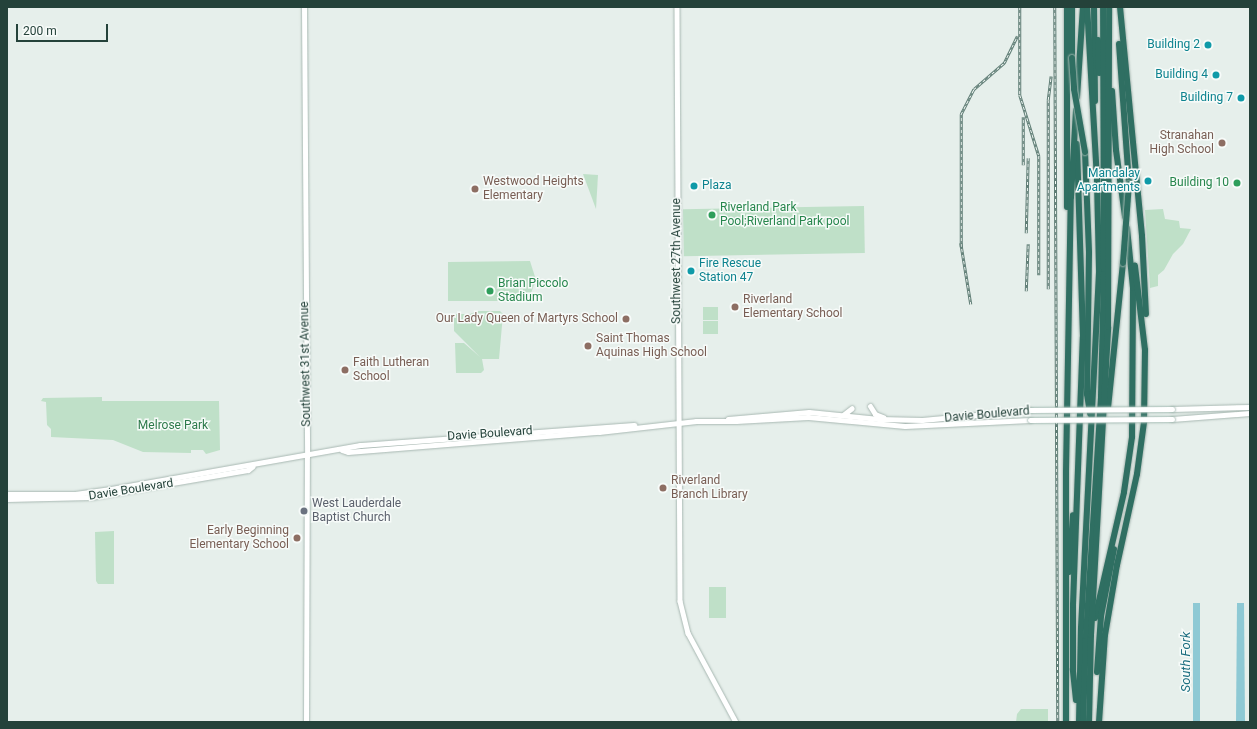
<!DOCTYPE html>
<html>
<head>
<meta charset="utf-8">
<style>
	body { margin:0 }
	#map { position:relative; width:1257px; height:729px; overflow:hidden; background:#e6efeb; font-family:Roboto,sans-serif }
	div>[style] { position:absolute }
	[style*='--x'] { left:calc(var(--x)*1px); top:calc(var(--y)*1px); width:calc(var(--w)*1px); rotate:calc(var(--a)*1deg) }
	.green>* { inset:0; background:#bfe0c8; transform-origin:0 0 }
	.water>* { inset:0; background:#8ec9d4; transform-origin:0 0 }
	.roads { filter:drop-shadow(0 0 1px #a8b8b2) drop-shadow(0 0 1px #a8b8b2) }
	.tertiary>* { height:4.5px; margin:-2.25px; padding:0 2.25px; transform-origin:2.25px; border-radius:2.25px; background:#fff }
	.secondary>* { height:5px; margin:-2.5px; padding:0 2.5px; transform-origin:2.5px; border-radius:2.5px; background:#fff }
	.motorway>* { height:6px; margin:-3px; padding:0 3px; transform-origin:3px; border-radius:3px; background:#2f6f62 }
	.rail>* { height:2.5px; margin-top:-1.25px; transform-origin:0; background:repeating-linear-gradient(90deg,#f7fbf9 0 3px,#5f7d75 0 6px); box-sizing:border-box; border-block:1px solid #5f7d75 }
	.bridges { filter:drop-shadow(0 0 1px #a4bbb3) drop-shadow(0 0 1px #a4bbb3) }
	.secondary-bridge>* { height:5px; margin:-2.5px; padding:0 2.5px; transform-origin:2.5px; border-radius:2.5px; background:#fff }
	.motorway-bridge>* { height:6px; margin:-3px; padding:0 3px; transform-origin:3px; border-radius:3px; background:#2f6f62 }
	.dots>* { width:11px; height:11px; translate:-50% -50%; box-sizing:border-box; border:2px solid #f7fbf9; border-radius:50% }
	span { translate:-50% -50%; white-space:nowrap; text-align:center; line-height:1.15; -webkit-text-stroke:3px #f7fbf9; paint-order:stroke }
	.culture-label { font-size:12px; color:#0d838f }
	.right { translate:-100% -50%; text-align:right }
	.left { translate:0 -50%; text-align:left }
	.education-label { font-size:12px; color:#785e54 }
	.leisure-label { font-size:12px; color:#27864d }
	.street-label { font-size:12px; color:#24423a }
	.park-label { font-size:12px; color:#2d7a4b }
	.worship-label { font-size:12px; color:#5b616d }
	.water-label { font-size:13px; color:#1c6f80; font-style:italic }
	.frame { position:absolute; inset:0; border:8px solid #24423a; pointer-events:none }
	.scale { position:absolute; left:16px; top:24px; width:92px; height:18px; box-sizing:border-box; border:2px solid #24423a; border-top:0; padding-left:5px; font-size:12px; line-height:14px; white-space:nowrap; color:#24423a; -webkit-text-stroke:3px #f7fbf9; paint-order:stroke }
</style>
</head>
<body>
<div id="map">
	<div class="green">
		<i style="clip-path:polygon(583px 174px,598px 175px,596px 209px)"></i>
		<i style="left:864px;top:206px;width:47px;height:181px;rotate:89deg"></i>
		<i style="clip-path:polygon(1163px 209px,1165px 219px,1179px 221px,1180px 228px,1191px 229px,1183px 244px,1173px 254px,1164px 270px,1158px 275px,1158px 286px,1150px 288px,1145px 210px)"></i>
		<i style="clip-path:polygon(530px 261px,536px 280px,528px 301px,448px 301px,448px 262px)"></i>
		<i style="left:703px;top:307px;width:15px;height:13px"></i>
		<i style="clip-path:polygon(478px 311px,500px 311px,503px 314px,499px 359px,482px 359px,484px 370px,481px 373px,456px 373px,455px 343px,464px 343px,480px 357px,454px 331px,454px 314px,470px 314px)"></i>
		<i style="left:703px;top:321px;width:15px;height:13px"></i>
		<i style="clip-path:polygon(102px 397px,102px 401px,219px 401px,220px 450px,206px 454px,203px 450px,191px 450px,191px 453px,143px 452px,113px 440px,51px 437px,51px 429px,47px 425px,46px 402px,41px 401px,43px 398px)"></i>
		<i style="clip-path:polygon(114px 531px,114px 584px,98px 584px,96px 581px,95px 532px)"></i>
		<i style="left:726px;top:587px;width:31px;height:17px;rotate:90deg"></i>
		<i style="clip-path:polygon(1021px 709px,1048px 709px,1048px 722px,1016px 722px,1017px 714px)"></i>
	</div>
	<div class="water">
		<i style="left:1200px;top:603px;width:119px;height:7px;rotate:90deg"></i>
		<i style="clip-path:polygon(1237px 603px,1244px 603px,1245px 722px,1236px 722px)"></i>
	</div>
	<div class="roads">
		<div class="tertiary">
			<i style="--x:677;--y:7;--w:594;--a:89.71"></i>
			<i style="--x:680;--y:601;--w:33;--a:76"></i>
			<i style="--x:688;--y:633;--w:101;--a:61.7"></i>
			<i style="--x:306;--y:722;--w:266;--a:-89.8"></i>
		</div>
		<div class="secondary">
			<i style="--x:304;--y:7;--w:449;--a:89.6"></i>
			<i style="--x:870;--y:406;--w:9;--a:58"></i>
			<i style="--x:875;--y:414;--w:9;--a:21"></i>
			<i style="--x:1172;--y:409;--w:78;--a:-1.5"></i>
			<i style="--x:843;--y:415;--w:11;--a:-38"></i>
			<i style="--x:728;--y:419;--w:81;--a:-4.9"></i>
			<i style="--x:809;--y:412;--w:70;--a:5.7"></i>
			<i style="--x:879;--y:419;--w:43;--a:1.3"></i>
			<i style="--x:922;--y:420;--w:108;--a:-5.3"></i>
			<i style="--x:1172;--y:419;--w:78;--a:-4.4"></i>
			<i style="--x:342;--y:450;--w:6;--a:18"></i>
			<i style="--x:348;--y:452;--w:252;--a:-4.6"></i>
			<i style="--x:599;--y:432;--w:98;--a:-6.5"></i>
			<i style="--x:696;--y:421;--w:40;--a:0"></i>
			<i style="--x:736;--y:421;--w:72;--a:-3.2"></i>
			<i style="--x:808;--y:417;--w:97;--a:5.3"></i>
			<i style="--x:905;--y:426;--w:125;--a:-2.7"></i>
			<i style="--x:7;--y:494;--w:68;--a:0"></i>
			<i style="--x:75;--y:494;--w:36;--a:-8"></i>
			<i style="--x:111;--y:489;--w:253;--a:-10"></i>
			<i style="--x:360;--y:445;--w:275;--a:-4.2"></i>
			<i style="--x:7;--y:499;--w:84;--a:-1.4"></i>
			<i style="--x:91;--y:497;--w:159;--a:-9.8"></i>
			<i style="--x:248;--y:470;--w:6;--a:-39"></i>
		</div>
		<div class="motorway">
			<i style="--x:1067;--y:7;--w:200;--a:90"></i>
			<i style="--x:1072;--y:7;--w:51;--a:90"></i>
			<i style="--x:1094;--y:7;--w:94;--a:89.4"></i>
			<i style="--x:1120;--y:7;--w:230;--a:84.5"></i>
			<i style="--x:1142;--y:236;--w:78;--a:87.1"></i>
			<i style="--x:1098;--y:40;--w:33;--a:88"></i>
			<i style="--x:1119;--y:44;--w:140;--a:85.9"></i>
			<i style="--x:1112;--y:91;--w:59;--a:86.1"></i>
			<i style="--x:1116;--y:150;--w:68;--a:82.3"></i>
			<i style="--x:1077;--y:97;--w:90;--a:-86.2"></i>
			<i style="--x:1085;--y:152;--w:101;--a:87.7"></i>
			<i style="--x:1089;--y:253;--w:141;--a:90.8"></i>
			<i style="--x:1087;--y:394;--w:20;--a:81"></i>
			<i style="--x:1108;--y:408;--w:146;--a:-84.1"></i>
			<i style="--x:1069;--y:572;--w:57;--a:-86"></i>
			<i style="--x:1095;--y:618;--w:129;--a:-77"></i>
			<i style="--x:1124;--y:492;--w:56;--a:-81.7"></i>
			<i style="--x:1132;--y:437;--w:149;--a:-89.6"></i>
			<i style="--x:1133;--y:288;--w:60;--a:-95.7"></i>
			<i style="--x:1097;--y:672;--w:56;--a:-85.9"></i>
			<i style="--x:1101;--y:616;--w:68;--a:-79"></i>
			<i style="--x:1076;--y:700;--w:31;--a:-96"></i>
			<i style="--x:1073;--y:669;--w:64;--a:-90"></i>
			<i style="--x:1073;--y:605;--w:268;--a:-87.9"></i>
			<i style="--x:1083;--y:337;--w:193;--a:-91.8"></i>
			<i style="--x:1066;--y:722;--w:250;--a:-90"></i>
			<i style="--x:1066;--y:472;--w:275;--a:-89"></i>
			<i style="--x:1071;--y:197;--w:87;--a:-86.7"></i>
			<i style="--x:1079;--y:722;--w:94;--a:-88.8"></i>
			<i style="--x:1081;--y:628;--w:359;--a:-87.1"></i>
			<i style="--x:1099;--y:269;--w:90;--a:-91.3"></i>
			<i style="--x:1097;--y:179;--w:172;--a:-93.3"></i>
			<i style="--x:1083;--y:722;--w:86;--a:-88"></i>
			<i style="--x:1086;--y:636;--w:240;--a:-86.4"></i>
			<i style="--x:1101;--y:396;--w:127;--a:-88.6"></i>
			<i style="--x:1104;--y:269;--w:262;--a:-90.2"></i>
			<i style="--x:1089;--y:722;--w:87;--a:-88.7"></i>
			<i style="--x:1091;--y:635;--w:308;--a:-86.8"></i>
			<i style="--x:1108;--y:327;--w:320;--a:-89.8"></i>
			<i style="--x:1099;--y:722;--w:87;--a:-86.1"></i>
			<i style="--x:1105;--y:635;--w:71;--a:-80.3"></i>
			<i style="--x:1117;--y:565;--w:93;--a:-77.6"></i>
			<i style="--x:1137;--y:474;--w:52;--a:-82.3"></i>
			<i style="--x:1144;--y:422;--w:72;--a:-89.2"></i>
			<i style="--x:1145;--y:350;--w:85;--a:-96.8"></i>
		</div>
	</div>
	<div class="rail">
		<i style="--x:1020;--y:7;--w:88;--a:90"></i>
		<i style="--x:1020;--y:95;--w:64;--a:72.7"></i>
		<i style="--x:1039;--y:156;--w:119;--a:90"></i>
		<i style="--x:1055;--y:7;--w:715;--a:89.76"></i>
		<i style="--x:1023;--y:165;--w:48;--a:-90"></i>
		<i style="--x:1026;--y:233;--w:75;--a:-88.5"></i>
		<i style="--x:961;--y:243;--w:62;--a:80.7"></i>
		<i style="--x:961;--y:247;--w:133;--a:-90"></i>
		<i style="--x:961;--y:114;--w:28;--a:-63"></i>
		<i style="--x:974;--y:89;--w:40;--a:-41"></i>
		<i style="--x:1004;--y:63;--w:30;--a:-64"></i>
		<i style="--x:1048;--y:289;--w:189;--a:-90"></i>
		<i style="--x:1048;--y:100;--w:24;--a:-83"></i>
		<i style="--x:1026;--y:291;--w:47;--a:-87.6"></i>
	</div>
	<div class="bridges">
		<div class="secondary-bridge">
			<i style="--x:1030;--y:410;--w:142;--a:-0.4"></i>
			<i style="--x:1030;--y:420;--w:142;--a:-0.4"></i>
		</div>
		<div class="motorway-bridge">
			<i style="--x:1072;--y:58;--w:31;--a:86"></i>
			<i style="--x:1074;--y:89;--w:64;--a:80.1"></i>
			<i style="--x:1123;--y:263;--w:79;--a:-85.7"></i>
		</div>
	</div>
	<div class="dots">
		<i style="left:1208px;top:45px;background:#0f9aa8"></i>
		<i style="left:1216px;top:75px;background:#0f9aa8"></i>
		<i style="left:1241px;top:98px;background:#0f9aa8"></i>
		<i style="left:1222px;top:143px;background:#8d6e63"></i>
		<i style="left:1148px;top:181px;background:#0f9aa8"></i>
		<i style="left:1237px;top:183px;background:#2e9e5b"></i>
		<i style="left:694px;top:186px;background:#0f9aa8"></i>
		<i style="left:475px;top:189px;background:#8d6e63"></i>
		<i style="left:712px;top:215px;background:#2e9e5b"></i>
		<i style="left:691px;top:271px;background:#0f9aa8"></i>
		<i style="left:490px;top:291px;background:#2e9e5b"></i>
		<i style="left:735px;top:307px;background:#8d6e63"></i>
		<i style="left:626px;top:319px;background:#8d6e63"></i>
		<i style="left:588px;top:346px;background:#8d6e63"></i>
		<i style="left:345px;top:370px;background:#8d6e63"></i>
		<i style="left:663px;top:488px;background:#8d6e63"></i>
		<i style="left:304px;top:511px;background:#6b7280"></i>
		<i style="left:297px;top:538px;background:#8d6e63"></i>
	</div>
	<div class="culture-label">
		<span class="right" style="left:1200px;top:45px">Building 2</span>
		<span class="right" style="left:1208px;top:75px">Building 4</span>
		<span class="right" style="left:1233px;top:98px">Building 7</span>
		<span class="right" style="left:1140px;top:181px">Mandalay<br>Apartments</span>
		<span class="left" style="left:702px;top:186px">Plaza</span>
		<span class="left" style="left:699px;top:271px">Fire Rescue<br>Station 47</span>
	</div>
	<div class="education-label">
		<span class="right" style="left:1214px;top:143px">Stranahan<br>High School</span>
		<span class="left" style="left:483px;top:189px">Westwood Heights<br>Elementary</span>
		<span class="left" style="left:743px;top:307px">Riverland<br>Elementary School</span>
		<span class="right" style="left:618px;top:319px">Our Lady Queen of Martyrs School</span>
		<span class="left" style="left:596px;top:346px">Saint Thomas<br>Aquinas High School</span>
		<span class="left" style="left:353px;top:370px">Faith Lutheran<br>School</span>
		<span class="left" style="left:671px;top:488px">Riverland<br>Branch Library</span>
		<span class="right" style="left:289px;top:538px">Early Beginning<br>Elementary School</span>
	</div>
	<div class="leisure-label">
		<span class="right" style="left:1229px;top:183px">Building 10</span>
		<span class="left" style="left:720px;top:215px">Riverland Park<br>Pool;Riverland Park pool</span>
		<span class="left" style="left:498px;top:291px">Brian Piccolo<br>Stadium</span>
	</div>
	<div class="street-label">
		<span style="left:677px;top:261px;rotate:-90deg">Southwest 27th Avenue</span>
		<span style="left:306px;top:364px;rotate:-91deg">Southwest 31st Avenue</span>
		<span style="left:987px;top:415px;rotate:-5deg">Davie Boulevard</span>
		<span style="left:490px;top:434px;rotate:-4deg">Davie Boulevard</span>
		<span style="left:131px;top:490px;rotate:-9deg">Davie Boulevard</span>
	</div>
	<div class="park-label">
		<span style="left:173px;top:426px">Melrose Park</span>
	</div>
	<div class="worship-label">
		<span class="left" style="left:312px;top:511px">West Lauderdale<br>Baptist Church</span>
	</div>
	<div class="water-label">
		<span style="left:1186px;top:662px;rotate:-90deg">South Fork</span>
	</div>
	<div class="frame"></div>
	<div class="scale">200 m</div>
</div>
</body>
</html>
